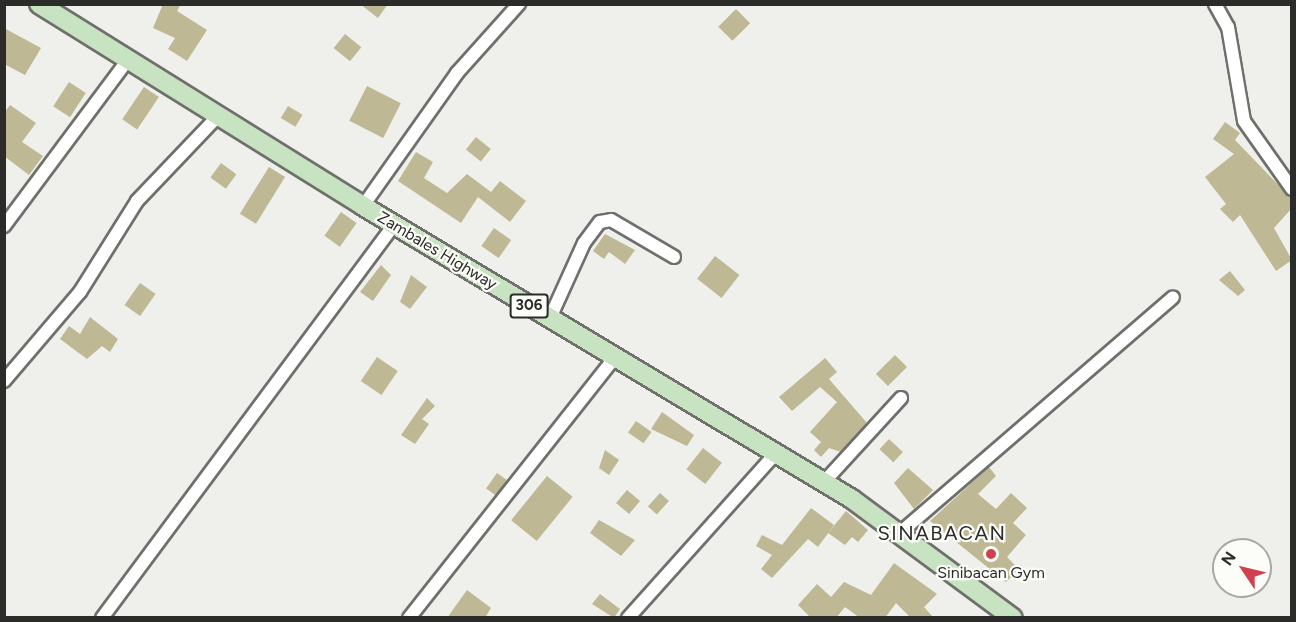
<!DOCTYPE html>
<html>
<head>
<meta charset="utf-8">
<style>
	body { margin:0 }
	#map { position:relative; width:1296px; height:622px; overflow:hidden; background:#eff0ec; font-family:Figtree,sans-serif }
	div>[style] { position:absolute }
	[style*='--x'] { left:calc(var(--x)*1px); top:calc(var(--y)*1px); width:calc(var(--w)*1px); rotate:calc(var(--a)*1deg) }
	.building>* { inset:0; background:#beb894; transform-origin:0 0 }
	.roads { filter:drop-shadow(2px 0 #6f706c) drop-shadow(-2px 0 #6f706c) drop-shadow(0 2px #6f706c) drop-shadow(0 -2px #6f706c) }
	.minor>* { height:12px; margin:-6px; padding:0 6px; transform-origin:6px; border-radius:6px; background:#fff }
	.primary>* { height:18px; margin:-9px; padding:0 9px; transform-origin:9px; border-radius:9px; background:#c8e3c1 }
	.dots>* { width:16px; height:16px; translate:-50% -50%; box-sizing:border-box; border:3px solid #fcfdf9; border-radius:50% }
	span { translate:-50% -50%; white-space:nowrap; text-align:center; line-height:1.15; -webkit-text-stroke:4.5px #fcfdf9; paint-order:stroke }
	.shield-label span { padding:2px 4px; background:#fcfdf9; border:2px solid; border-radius:4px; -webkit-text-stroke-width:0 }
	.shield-label { font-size:15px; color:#2b2b2a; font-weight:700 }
	.street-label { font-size:16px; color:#2b2b2a }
	.poi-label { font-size:16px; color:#2b2b2a }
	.quarter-label { font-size:20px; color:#2b2b2a; letter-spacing:1.5px }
	.frame { position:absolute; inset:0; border:6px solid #2b2b2a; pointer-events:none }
	.north { position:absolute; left:1212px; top:538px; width:60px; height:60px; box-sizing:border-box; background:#fcfdf9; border:2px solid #a8a9a6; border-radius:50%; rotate:305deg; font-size:16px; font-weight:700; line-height:24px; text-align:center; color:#2b2b2a }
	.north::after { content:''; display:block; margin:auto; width:21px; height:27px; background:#d1414d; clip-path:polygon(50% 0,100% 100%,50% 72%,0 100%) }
</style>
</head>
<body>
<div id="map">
	<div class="building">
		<div style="clip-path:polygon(163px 4px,181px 4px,177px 11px,207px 30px,187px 61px,168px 49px,175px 38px,153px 28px)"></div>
		<div style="clip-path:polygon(360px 4px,388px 4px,378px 18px)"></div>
		<div style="left:736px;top:9px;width:20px;height:25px;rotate:45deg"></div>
		<div style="clip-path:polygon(4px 28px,41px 48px,25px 75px,4px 64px)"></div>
		<div style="left:345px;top:34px;width:21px;height:18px;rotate:39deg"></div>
		<div style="left:69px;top:82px;width:20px;height:29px;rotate:33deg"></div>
		<div style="left:367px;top:86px;width:38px;height:39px;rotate:27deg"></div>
		<div style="left:144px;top:87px;width:18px;height:39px;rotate:34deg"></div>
		<div style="clip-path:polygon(10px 105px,36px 123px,22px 142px,43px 156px,29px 175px,4px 156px,4px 113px)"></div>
		<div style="left:288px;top:106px;width:17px;height:14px;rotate:31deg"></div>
		<div style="clip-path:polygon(1225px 122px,1240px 133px,1235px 140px,1292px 199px,1292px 208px,1274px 228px,1292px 260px,1276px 271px,1240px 215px,1233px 222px,1220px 209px,1226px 204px,1205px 177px,1234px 154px,1213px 139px)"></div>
		<div style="left:476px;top:137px;width:19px;height:16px;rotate:39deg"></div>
		<div style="clip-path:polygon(416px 152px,433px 162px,424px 178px,447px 193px,467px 174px,491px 192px,500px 181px,526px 201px,510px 222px,478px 197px,461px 223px,398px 181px)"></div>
		<div style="left:221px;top:163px;width:19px;height:18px;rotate:36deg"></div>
		<div style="left:269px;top:167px;width:19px;height:55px;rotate:32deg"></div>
		<div style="left:341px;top:212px;width:19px;height:29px;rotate:35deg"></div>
		<div style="left:494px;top:228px;width:21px;height:22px;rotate:35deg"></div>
		<div style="clip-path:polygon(605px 234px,635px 250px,625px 264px,609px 252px,604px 259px,593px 251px)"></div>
		<div style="left:715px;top:256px;width:31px;height:29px;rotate:38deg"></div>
		<div style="clip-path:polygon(381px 265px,391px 275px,373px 301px,360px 292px)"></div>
		<div style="clip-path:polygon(1230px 271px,1245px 290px,1238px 296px,1219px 280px)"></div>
		<div style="clip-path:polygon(411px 275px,427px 287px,410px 309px,400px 302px)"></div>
		<div style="left:140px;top:283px;width:19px;height:27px;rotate:35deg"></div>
		<div style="clip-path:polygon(90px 317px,118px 339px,110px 352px,102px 346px,87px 359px,60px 339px,69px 326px,80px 334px)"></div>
		<div style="left:895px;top:355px;width:17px;height:27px;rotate:45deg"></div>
		<div style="left:377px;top:357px;width:25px;height:29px;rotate:34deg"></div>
		<div style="clip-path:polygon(825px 358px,837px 372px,829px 379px,867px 423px,841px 452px,829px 448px,821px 457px,814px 450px,821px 442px,810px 432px,837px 402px,820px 387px,792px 411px,779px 397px)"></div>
		<div style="clip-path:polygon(427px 398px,435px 406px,422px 419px,429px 424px,415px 444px,401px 435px)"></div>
		<div style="clip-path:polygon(662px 412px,694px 435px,687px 446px,651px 429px)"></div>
		<div style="left:636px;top:421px;width:19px;height:14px;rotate:35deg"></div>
		<div style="left:889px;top:439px;width:19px;height:14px;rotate:43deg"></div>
		<div style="left:703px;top:448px;width:24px;height:27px;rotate:38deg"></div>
		<div style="clip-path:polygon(605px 450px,619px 460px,609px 475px,599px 468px)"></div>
		<div style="clip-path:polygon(989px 467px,996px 476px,978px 494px,996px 509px,1011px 493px,1027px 508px,1013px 523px,1026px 535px,1007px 557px,1019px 569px,1006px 582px,930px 521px)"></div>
		<div style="clip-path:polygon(908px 468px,933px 490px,914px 509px,894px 483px)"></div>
		<div style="left:497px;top:473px;width:12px;height:19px;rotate:35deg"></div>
		<div style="left:547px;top:476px;width:33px;height:57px;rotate:39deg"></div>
		<div style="left:627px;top:490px;width:17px;height:17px;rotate:40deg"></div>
		<div style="left:660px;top:493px;width:12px;height:18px;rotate:42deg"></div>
		<div style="clip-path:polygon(811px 508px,834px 525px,818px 547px,808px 539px,772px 578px,761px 569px,772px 555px,756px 546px,762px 535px,782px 545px)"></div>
		<div style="clip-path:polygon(846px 511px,868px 530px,858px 542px,852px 537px,845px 545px,828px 533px)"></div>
		<div style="clip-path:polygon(599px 520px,635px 540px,621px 556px,590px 533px)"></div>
		<div style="clip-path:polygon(894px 563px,937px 594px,924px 607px,934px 618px,911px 618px,896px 603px,885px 618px,860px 618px,845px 607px,836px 618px,811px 618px,798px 605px,817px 584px,831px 597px,844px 582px,871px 595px)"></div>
		<div style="clip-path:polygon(467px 590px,491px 608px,485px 618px,447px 618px)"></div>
		<div style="clip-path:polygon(600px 594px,620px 609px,614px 618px,592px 604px)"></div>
	</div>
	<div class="roads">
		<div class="minor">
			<div style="--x:1215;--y:4;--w:26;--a:61"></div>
			<div style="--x:1228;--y:27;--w:95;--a:80.3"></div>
			<div style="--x:1244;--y:121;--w:83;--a:54.8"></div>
			<div style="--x:363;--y:206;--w:163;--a:-54.7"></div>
			<div style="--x:457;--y:73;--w:93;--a:-48.1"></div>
			<div style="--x:4;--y:226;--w:206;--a:-53.3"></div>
			<div style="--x:550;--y:318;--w:82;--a:-65.6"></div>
			<div style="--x:584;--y:243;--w:26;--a:-53"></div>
			<div style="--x:600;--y:222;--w:11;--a:-10"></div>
			<div style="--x:611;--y:220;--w:73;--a:30.4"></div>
			<div style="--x:4;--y:381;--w:117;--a:-49.5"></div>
			<div style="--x:80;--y:292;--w:107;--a:-57.9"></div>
			<div style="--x:137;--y:201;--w:117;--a:-46.4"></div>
			<div style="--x:824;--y:482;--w:114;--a:-47.5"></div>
			<div style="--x:901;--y:532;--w:359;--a:-40.8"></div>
			<div style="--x:102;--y:618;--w:490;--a:-53.4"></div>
			<div style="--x:409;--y:618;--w:333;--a:-51.7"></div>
			<div style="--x:628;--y:618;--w:222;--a:-48.1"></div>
		</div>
		<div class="primary">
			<div style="--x:39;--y:4;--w:382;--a:31.9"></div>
			<div style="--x:363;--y:206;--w:570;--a:30.93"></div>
			<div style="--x:852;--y:499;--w:200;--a:36.5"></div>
		</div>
	</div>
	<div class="dots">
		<div style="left:991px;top:554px;background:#d1414d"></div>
	</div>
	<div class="shield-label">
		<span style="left:529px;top:306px">306</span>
	</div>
	<div class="street-label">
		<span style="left:437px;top:251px;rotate:31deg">Zambales Highway</span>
	</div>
	<div class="poi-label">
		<span style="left:991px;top:573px">Sinibacan Gym</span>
	</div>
	<div class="quarter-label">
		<span style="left:942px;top:533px">SINABACAN</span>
	</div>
	<div class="frame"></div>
	<div class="north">N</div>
</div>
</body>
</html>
